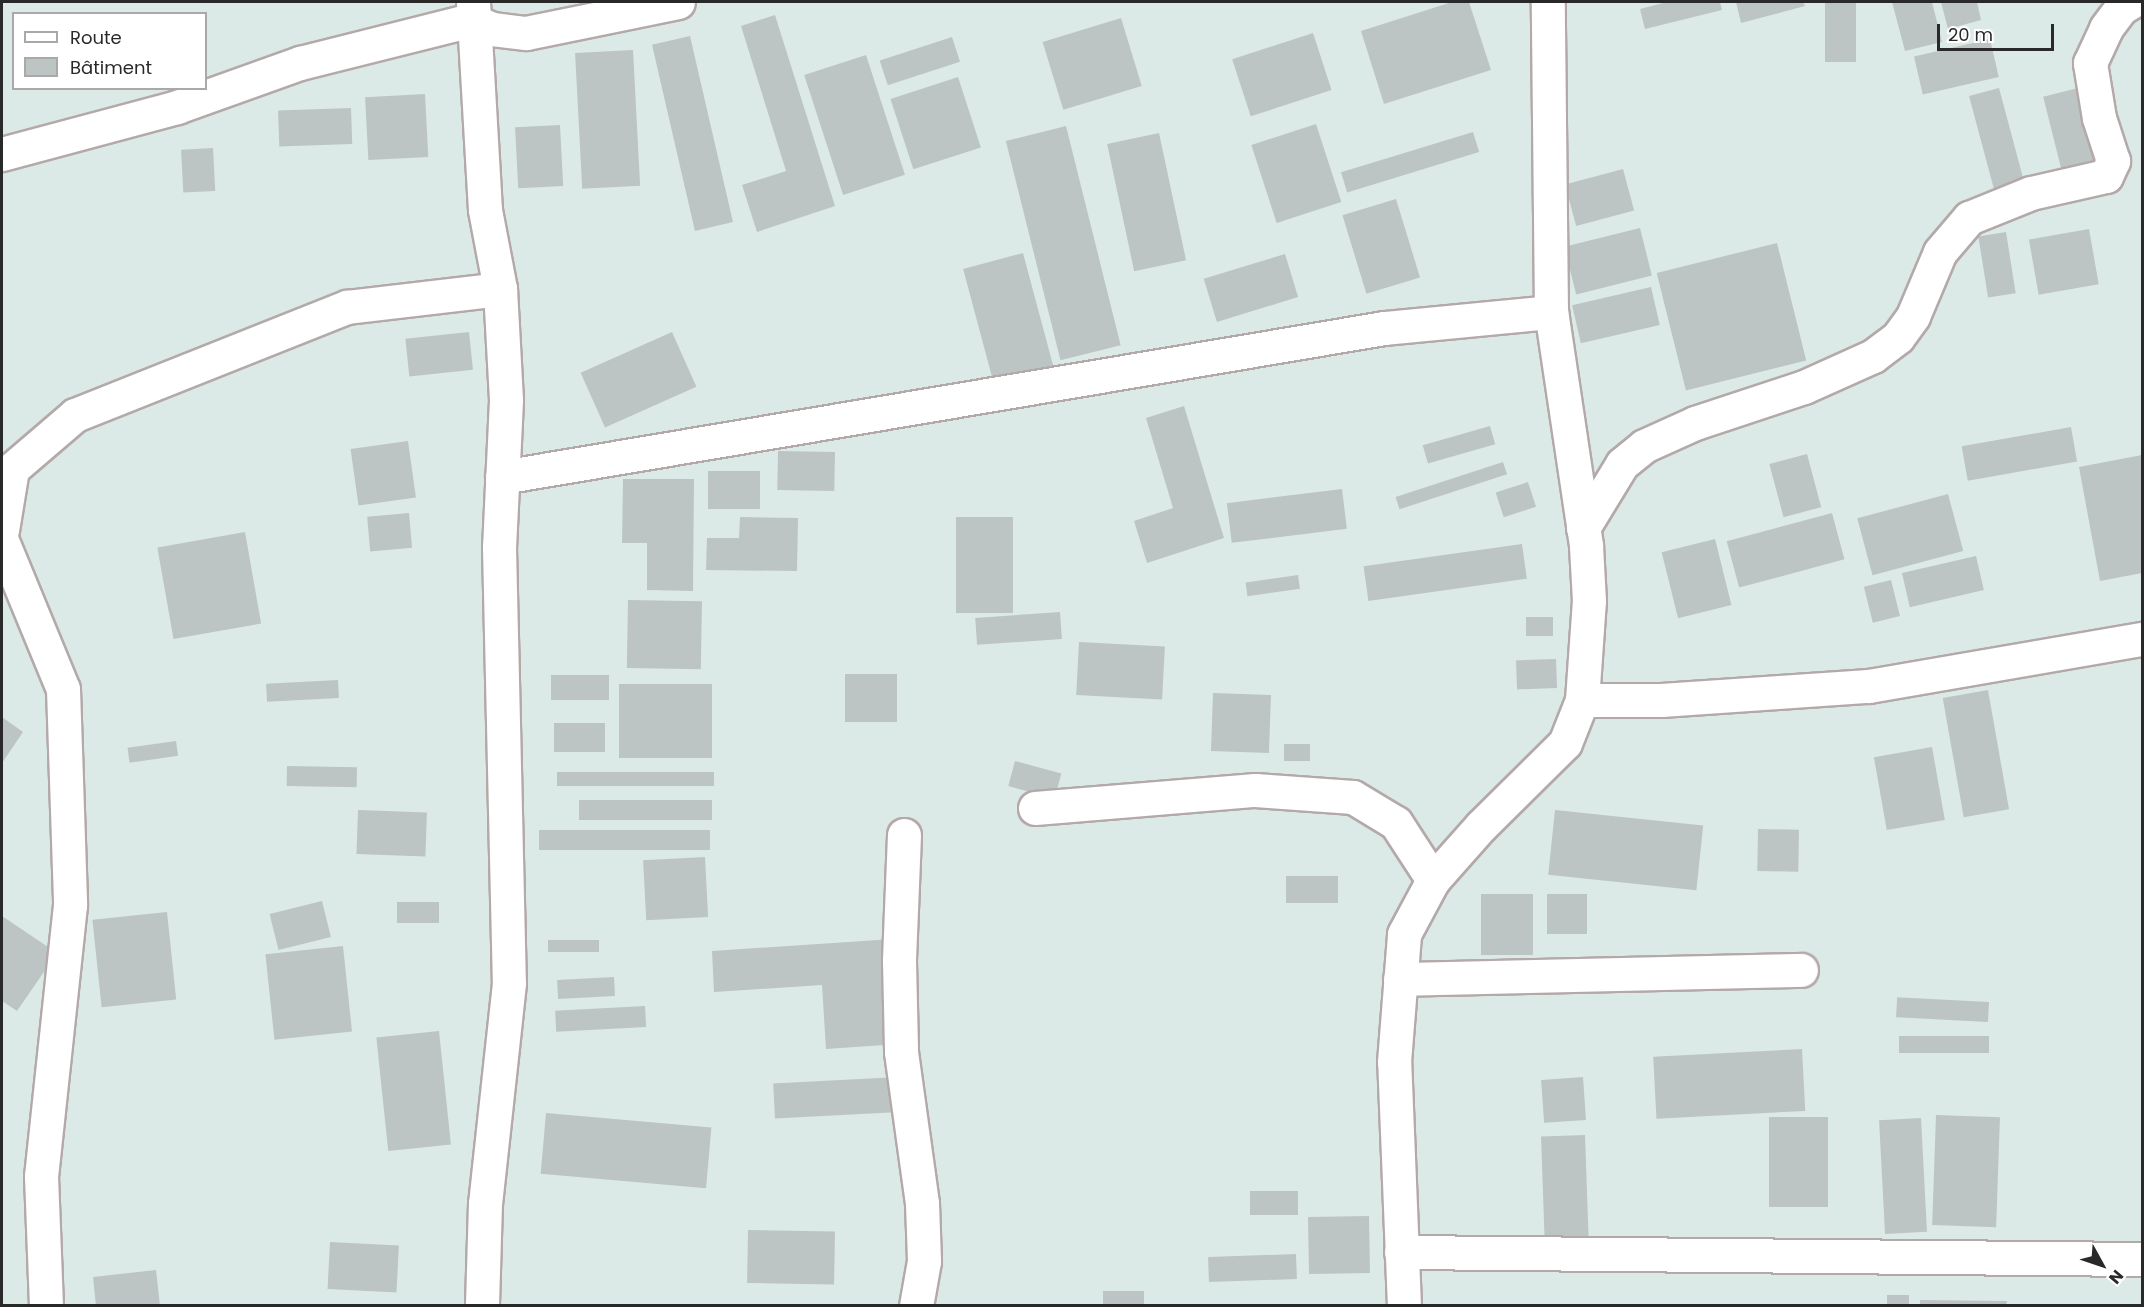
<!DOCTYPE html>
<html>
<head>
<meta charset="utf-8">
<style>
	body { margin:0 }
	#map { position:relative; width:2144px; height:1307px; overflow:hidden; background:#dceae7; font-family:Poppins,sans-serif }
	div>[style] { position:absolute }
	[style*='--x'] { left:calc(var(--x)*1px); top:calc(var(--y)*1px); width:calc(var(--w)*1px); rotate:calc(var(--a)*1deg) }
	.building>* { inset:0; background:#bcc5c3; transform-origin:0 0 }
	.roads { filter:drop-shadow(2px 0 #b4a9a9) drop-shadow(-2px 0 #b4a9a9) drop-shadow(0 2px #b4a9a9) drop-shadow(0 -2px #b4a9a9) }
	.minor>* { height:33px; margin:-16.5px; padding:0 16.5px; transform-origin:16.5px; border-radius:16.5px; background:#fff }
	span { translate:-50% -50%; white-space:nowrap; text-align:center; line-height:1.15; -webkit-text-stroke:6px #fff; paint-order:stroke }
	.frame { position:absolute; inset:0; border:3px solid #292929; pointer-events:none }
	.legend { position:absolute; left:12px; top:12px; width:195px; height:78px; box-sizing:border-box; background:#fff; border:2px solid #a9a9a9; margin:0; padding:8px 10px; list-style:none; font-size:18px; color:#292929 }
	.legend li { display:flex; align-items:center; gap:12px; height:30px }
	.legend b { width:30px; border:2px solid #a9a9a9 }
	.north { position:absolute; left:2072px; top:1235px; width:60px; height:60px; -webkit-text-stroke:4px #fff; paint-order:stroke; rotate:130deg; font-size:16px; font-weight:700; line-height:24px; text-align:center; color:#292929 }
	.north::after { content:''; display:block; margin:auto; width:21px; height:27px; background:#292929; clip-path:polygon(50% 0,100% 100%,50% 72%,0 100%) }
	.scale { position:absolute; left:1937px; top:24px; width:117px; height:27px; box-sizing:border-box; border:3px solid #292929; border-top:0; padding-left:8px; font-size:18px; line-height:21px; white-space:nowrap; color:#292929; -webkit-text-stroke:4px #fff; paint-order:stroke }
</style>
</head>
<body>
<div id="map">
	<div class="building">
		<div style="clip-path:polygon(1452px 2px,1469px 2px,1491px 70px,1384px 104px,1361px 31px)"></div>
		<div style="clip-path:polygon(1667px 2px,1720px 2px,1722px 10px,1645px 29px,1640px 9px)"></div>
		<div style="clip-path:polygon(1736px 2px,1803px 2px,1805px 6px,1741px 23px)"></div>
		<div style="left:1825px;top:2px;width:31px;height:60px"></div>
		<div style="clip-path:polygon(1892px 2px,1932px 2px,1942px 42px,1905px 51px)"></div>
		<div style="clip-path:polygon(1941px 2px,1977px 2px,1981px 20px,1948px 29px)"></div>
		<div style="clip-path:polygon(775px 15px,835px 206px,757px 232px,742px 185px,786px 171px,741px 26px)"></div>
		<div style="left:1121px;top:18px;width:71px;height:82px;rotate:73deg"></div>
		<div style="left:1313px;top:33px;width:60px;height:85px;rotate:72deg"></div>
		<div style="left:690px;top:36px;width:191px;height:39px;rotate:77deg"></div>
		<div style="left:952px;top:37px;width:26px;height:76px;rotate:72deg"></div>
		<div style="left:1990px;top:39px;width:39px;height:78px;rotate:77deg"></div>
		<div style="left:633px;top:50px;width:136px;height:58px;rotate:87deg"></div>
		<div style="left:866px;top:55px;width:126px;height:65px;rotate:72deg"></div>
		<div style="left:958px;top:77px;width:74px;height:71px;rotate:72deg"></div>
		<div style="left:2082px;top:87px;width:81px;height:40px;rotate:76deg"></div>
		<div style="left:1999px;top:88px;width:99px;height:31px;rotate:75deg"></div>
		<div style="left:425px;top:94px;width:63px;height:60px;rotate:87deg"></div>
		<div style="left:351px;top:108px;width:36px;height:73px;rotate:88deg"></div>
		<div style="left:1316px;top:124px;width:82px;height:68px;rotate:72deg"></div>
		<div style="left:560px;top:125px;width:61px;height:45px;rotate:87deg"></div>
		<div style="left:1066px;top:126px;width:226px;height:62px;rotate:76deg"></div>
		<div style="left:1473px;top:132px;width:21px;height:138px;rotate:73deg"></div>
		<div style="left:1159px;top:133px;width:130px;height:53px;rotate:78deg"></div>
		<div style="left:213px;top:148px;width:43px;height:32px;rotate:87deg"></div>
		<div style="left:1623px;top:169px;width:43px;height:60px;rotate:75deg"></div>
		<div style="left:1396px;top:199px;width:82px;height:56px;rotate:73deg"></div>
		<div style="left:1640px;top:228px;width:49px;height:78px;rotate:76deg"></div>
		<div style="left:2089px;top:229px;width:56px;height:61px;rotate:80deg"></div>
		<div style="left:2006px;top:232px;width:62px;height:28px;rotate:81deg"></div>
		<div style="left:1777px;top:243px;width:121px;height:124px;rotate:76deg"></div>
		<div style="left:1023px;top:253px;width:118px;height:62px;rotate:75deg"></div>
		<div style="left:1285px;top:254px;width:45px;height:85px;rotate:73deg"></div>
		<div style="left:1651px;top:287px;width:39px;height:81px;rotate:77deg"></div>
		<div style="left:469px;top:332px;width:38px;height:64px;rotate:84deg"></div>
		<div style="left:672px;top:332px;width:60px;height:100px;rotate:66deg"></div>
		<div style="clip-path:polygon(1184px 406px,1224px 538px,1147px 563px,1134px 521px,1173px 508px,1146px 418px)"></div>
		<div style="left:1490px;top:426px;width:19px;height:70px;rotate:74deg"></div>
		<div style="left:2071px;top:427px;width:35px;height:111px;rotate:80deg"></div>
		<div style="left:408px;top:441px;width:57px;height:58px;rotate:82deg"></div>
		<div style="left:778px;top:451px;width:57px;height:39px;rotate:1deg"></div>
		<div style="left:1807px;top:454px;width:55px;height:39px;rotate:75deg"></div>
		<div style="clip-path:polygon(2142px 455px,2142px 573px,2100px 581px,2079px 467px)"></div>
		<div style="left:1503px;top:462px;width:13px;height:113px;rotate:72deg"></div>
		<div style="left:760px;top:471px;width:38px;height:52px;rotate:90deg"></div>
		<div style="clip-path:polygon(623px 479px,694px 479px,693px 591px,647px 590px,647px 543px,622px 543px)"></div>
		<div style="left:1528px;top:482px;width:26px;height:34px;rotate:72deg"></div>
		<div style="left:1342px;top:489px;width:40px;height:116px;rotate:83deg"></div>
		<div style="left:1948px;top:494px;width:59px;height:94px;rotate:75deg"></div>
		<div style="left:409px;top:513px;width:35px;height:42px;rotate:85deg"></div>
		<div style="left:1832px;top:513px;width:48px;height:109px;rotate:75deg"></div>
		<div style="clip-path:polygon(740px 517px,798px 518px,797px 571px,706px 570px,707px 538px,739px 538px)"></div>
		<div style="left:956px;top:517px;width:57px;height:96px"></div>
		<div style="left:245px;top:532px;width:93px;height:89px;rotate:80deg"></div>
		<div style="left:1715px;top:539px;width:68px;height:55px;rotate:76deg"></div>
		<div style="left:1522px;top:544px;width:35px;height:160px;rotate:82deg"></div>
		<div style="left:1976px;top:556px;width:35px;height:76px;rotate:77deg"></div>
		<div style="left:1298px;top:575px;width:14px;height:53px;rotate:82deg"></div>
		<div style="left:1891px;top:580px;width:37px;height:28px;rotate:76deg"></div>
		<div style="left:628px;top:600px;width:74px;height:68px;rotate:1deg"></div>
		<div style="left:1060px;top:612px;width:27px;height:85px;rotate:86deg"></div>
		<div style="left:1526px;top:617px;width:27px;height:19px"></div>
		<div style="left:1079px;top:642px;width:86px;height:53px;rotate:3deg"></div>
		<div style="left:1556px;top:659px;width:29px;height:40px;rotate:88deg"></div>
		<div style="left:845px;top:674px;width:52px;height:48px"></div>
		<div style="left:551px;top:675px;width:58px;height:25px"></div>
		<div style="left:338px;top:680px;width:18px;height:72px;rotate:87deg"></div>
		<div style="left:619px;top:684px;width:93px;height:74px"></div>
		<div style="left:1988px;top:690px;width:121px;height:46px;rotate:80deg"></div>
		<div style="left:1213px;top:693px;width:58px;height:58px;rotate:2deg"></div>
		<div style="clip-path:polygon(2px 717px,23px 732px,2px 763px)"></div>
		<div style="left:554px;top:723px;width:51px;height:29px"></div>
		<div style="left:176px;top:741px;width:15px;height:49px;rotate:82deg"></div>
		<div style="left:1284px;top:744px;width:26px;height:17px"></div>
		<div style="left:1932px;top:747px;width:74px;height:59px;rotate:80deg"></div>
		<div style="left:1015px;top:761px;width:48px;height:26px;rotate:15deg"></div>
		<div style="left:287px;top:766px;width:70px;height:20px;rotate:1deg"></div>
		<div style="left:557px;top:772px;width:157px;height:14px"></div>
		<div style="left:579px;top:800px;width:133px;height:20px"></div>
		<div style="left:358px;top:810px;width:69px;height:44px;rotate:2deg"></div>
		<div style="left:1555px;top:810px;width:149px;height:65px;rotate:6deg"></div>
		<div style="left:1758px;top:829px;width:41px;height:42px;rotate:1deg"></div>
		<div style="left:539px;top:830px;width:171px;height:20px"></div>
		<div style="left:705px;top:857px;width:60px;height:62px;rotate:87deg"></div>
		<div style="left:1338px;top:876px;width:27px;height:52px;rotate:90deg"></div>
		<div style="left:1481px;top:894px;width:52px;height:61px"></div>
		<div style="left:1547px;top:894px;width:40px;height:40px"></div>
		<div style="left:322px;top:901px;width:37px;height:54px;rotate:76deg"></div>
		<div style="left:439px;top:902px;width:21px;height:42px;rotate:90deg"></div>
		<div style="left:167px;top:912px;width:88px;height:75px;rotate:84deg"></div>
		<div style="clip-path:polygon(2px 916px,57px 953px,17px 1011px,2px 1001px)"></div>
		<div style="clip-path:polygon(893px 939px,899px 1044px,826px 1049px,822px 985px,714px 992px,712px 951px)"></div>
		<div style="left:599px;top:940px;width:12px;height:51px;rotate:90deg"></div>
		<div style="left:343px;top:946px;width:86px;height:78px;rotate:84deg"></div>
		<div style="left:614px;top:977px;width:19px;height:57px;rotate:87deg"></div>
		<div style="left:1989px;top:1002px;width:20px;height:92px;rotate:93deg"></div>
		<div style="left:645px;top:1006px;width:21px;height:90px;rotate:87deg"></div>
		<div style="left:439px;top:1031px;width:114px;height:63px;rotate:84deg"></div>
		<div style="left:1989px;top:1036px;width:17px;height:90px;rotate:90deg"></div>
		<div style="left:1802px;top:1049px;width:62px;height:149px;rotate:87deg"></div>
		<div style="left:898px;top:1077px;width:35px;height:125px;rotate:87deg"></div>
		<div style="left:1583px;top:1077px;width:43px;height:42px;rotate:86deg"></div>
		<div style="left:546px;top:1113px;width:166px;height:61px;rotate:5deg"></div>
		<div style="left:1936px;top:1115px;width:64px;height:110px;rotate:2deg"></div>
		<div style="left:1828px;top:1117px;width:90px;height:59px;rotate:90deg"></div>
		<div style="left:1921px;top:1118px;width:114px;height:42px;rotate:87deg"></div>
		<div style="left:1585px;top:1135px;width:103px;height:44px;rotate:88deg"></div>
		<div style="left:1298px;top:1191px;width:24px;height:48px;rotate:90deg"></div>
		<div style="left:1369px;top:1216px;width:57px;height:61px;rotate:89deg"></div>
		<div style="left:748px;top:1230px;width:87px;height:53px;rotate:1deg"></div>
		<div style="left:330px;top:1242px;width:69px;height:47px;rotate:3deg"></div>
		<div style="left:1296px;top:1254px;width:25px;height:88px;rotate:88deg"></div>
		<div style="clip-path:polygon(156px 1270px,160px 1306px,96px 1306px,93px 1277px)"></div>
		<div style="left:1144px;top:1291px;width:15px;height:41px;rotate:90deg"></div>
		<div style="left:1887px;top:1295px;width:22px;height:11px"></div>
		<div style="clip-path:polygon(1920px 1300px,2007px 1301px,2006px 1306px,1920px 1306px)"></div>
	</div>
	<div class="roads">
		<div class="minor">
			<div style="--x:473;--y:2;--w:208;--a:86.7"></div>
			<div style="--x:485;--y:210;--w:80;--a:79.2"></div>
			<div style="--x:500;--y:289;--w:111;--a:86.9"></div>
			<div style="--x:506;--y:400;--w:147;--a:92.7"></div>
			<div style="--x:499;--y:547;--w:436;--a:88.7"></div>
			<div style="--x:509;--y:983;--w:221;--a:96.2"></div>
			<div style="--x:485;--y:1203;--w:103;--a:91.7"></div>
			<div style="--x:2;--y:154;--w:181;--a:-15"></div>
			<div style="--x:177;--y:107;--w:131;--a:-19.7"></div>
			<div style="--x:300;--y:63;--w:176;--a:-14.1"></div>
			<div style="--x:471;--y:20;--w:23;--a:23"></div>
			<div style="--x:492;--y:29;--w:34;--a:7"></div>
			<div style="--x:526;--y:33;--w:155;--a:-11.5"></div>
			<div style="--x:502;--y:477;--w:894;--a:-9.59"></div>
			<div style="--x:1384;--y:328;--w:168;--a:-5.5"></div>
			<div style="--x:1583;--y:528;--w:75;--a:-58.6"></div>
			<div style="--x:1622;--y:464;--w:28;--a:-39"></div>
			<div style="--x:1644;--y:446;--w:56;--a:-24.3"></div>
			<div style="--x:1695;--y:423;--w:115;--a:-18.3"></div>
			<div style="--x:1804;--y:387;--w:76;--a:-24.2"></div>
			<div style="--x:1873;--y:356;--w:31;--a:-37"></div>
			<div style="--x:1898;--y:337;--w:26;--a:-54"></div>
			<div style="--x:1913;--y:316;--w:69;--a:-67.1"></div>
			<div style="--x:1940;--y:252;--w:45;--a:-49.5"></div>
			<div style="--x:1969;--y:218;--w:67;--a:-22"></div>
			<div style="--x:2031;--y:193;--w:77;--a:-12.8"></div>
			<div style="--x:2106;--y:176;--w:17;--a:-65"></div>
			<div style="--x:2113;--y:161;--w:45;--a:-108"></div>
			<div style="--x:2099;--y:118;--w:56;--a:-99.3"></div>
			<div style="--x:2090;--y:63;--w:38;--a:-65"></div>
			<div style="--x:2106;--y:28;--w:25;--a:-53"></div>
			<div style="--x:2121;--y:8;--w:12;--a:-31"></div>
			<div style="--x:2;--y:530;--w:62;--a:-80.7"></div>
			<div style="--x:12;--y:469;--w:83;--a:-40.6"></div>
			<div style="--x:75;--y:415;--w:293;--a:-21.7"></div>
			<div style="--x:347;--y:307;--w:154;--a:-6.7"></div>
			<div style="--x:2;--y:541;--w:160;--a:67.6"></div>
			<div style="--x:63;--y:689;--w:216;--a:88.1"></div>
			<div style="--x:70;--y:905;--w:273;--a:96.1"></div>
			<div style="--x:41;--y:1176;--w:130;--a:87.8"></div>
			<div style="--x:1582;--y:700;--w:79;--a:0"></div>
			<div style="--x:1661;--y:700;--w:208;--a:-3.9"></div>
			<div style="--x:1869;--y:686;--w:277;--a:-9.8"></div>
			<div style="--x:1035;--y:808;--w:221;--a:-4.7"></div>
			<div style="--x:1255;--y:790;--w:98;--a:4.1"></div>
			<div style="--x:1353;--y:797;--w:50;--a:31.2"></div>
			<div style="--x:1396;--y:823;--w:68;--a:57"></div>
			<div style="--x:904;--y:835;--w:126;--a:92.3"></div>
			<div style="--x:899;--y:961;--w:91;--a:88.7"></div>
			<div style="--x:901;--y:1052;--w:152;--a:82.1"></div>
			<div style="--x:922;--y:1203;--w:58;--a:88"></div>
			<div style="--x:924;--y:1261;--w:46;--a:100.1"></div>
			<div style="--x:1400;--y:979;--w:401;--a:-1.3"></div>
			<div style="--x:1401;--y:1252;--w:741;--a:0.54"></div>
			<div style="--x:1404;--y:1306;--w:244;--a:-92.3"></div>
			<div style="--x:1394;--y:1062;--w:128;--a:-85.5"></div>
			<div style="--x:1404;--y:934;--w:61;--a:-61.8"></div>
			<div style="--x:1433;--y:880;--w:72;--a:-48.4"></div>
			<div style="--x:1481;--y:826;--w:118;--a:-44.7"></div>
			<div style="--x:1565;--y:743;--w:46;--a:-68.4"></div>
			<div style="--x:1582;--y:700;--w:99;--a:-86"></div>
			<div style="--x:1589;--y:601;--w:56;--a:-93.1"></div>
			<div style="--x:1586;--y:545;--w:236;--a:-98.5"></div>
			<div style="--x:1551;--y:312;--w:310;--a:-90.6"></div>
		</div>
	</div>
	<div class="frame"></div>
	<ul class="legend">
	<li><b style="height:8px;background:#fff"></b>Route</li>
	<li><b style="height:16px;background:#bcc5c3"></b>Bâtiment</li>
	</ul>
	<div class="north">N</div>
	<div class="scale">20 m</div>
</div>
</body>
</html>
